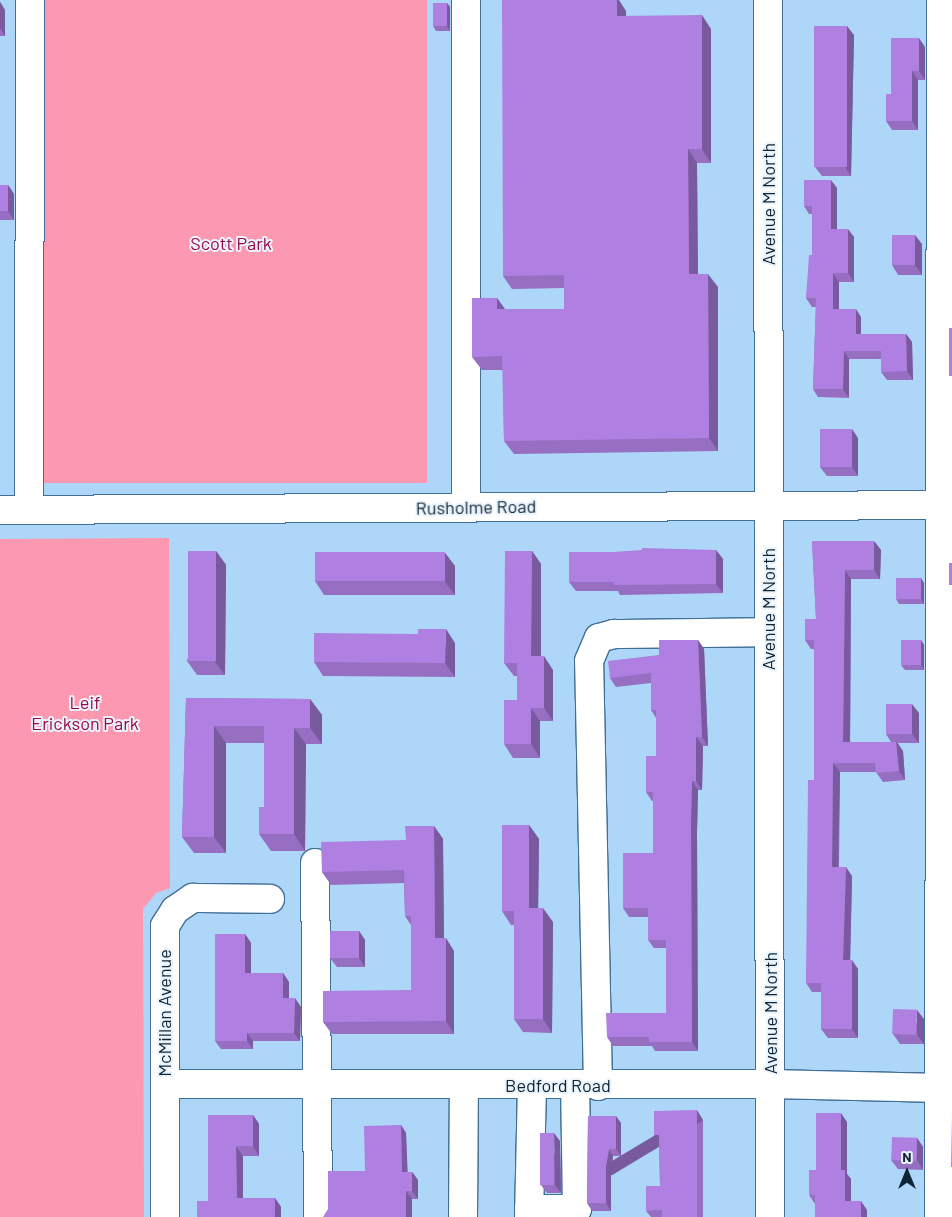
<!DOCTYPE html>
<html>
<head>
<meta charset="utf-8">
<style>
	body { margin:0 }
	#map { position:relative; width:952px; height:1217px; overflow:hidden; background:#aed6f9; font-family:Barlow,sans-serif }
	div>[style] { position:absolute }
	[style*='--x'] { left:calc(var(--x)*1px); top:calc(var(--y)*1px); width:calc(var(--w)*1px); rotate:calc(var(--a)*1deg) }
	.green>* { inset:0; background:#fc98af; transform-origin:0 0 }
	.roads { filter:drop-shadow(1px 0 #406f97) drop-shadow(-1px 0 #406f97) drop-shadow(0 1px #406f97) drop-shadow(0 -1px #406f97) }
	.minor>* { height:28px; margin:-14px; padding:0 14px; transform-origin:14px; border-radius:14px; background:#fff }
	.wall>* { inset:0; background:#966ec2 }
	.shaded-wall>* { inset:0; background:#7a5a9e; transform-origin:0 0 }
	.building>* { inset:0; background:#af80e1; transform-origin:0 0 }
	span { translate:-50% -50%; white-space:nowrap; text-align:center; line-height:1.15; -webkit-text-stroke:4px #e9f3fc; paint-order:stroke }
	.street-label { font-size:18px; color:#102434 }
	.park-label { font-size:18px; color:#9c0746 }
	.north { position:absolute; left:882px; top:1147px; width:50px; height:50px; -webkit-text-stroke:4px #e9f3fc; paint-order:stroke; rotate:0deg; font-size:14px; font-weight:700; line-height:20px; text-align:center; color:#102434 }
	.north::after { content:''; display:block; margin:auto; width:18px; height:22px; background:#102434; clip-path:polygon(50% 0,100% 100%,50% 72%,0 100%) }
</style>
</head>
<body>
<div id="map">
	<div class="green">
		<div style="left:21px;top:0;width:406px;height:483px"></div>
		<div style="clip-path:polygon(169px 538px,170px 888px,156px 893px,143px 909px,144px 1217px,0 1217px,0 539px)"></div>
	</div>
	<div class="roads">
		<div class="minor">
			<div style="--x:466;--y:0;--w:508;--a:90"></div>
			<div style="--x:768;--y:0;--w:1217;--a:89.91"></div>
			<div style="--x:0;--y:510;--w:952;--a:-0.3"></div>
			<div style="--x:29;--y:510;--w:510;--a:-89.89"></div>
			<div style="--x:315;--y:863;--w:354;--a:89.5"></div>
			<div style="--x:165;--y:1084;--w:605;--a:0"></div>
			<div style="--x:770;--y:1084;--w:182;--a:1.3"></div>
			<div style="--x:598;--y:1086;--w:425;--a:-91.2"></div>
			<div style="--x:589;--y:661;--w:25;--a:-67"></div>
			<div style="--x:599;--y:638;--w:16;--a:-15"></div>
			<div style="--x:614;--y:634;--w:154;--a:-0.7"></div>
			<div style="--x:529;--y:1209;--w:48;--a:0"></div>
			<div style="--x:577;--y:1209;--w:123;--a:-90.9"></div>
			<div style="--x:165;--y:1217;--w:291;--a:-90"></div>
			<div style="--x:165;--y:926;--w:19;--a:-58"></div>
			<div style="--x:175;--y:910;--w:22;--a:-34"></div>
			<div style="--x:193;--y:898;--w:77;--a:0.7"></div>
			<div style="--x:463;--y:1217;--w:132;--a:-89.6"></div>
			<div style="--x:529;--y:1217;--w:132;--a:-88.7"></div>
			<div style="--x:939;--y:1217;--w:1217;--a:-89.91"></div>
		</div>
	</div>
	<div class="wall">
		<div style="clip-path:polygon(0 2px,5px 10px,5px 36px,0 36px)"></div>
		<div style="clip-path:polygon(447px 3px,450px 7px,450px 31px,436px 31px,433px 26px)"></div>
		<div style="clip-path:polygon(626px 11px,626px 16px,711px 29px,711px 163px,697px 163px,698px 274px,718px 287px,718px 451px,514px 454px,504px 441px,503px 370px,482px 370px,472px 357px,497px 298px,505px 309px,564px 309px,564px 288px,512px 289px,503px 276px)"></div>
		<div style="clip-path:polygon(854px 35px,851px 176px,822px 176px,815px 167px)"></div>
		<div style="clip-path:polygon(925px 47px,925px 80px,918px 80px,918px 130px,892px 130px,886px 121px,891px 94px)"></div>
		<div style="clip-path:polygon(0 185px,8px 185px,14px 194px,14px 220px,0 220px)"></div>
		<div style="clip-path:polygon(837px 188px,837px 229px,854px 237px,854px 282px,839px 282px,839px 309px,861px 317px,861px 334px,906px 334px,912px 342px,913px 380px,887px 380px,881px 372px,881px 359px,849px 359px,849px 398px,818px 397px,813px 389px,816px 307px,812px 307px,806px 298px,812px 255px,812px 214px,809px 214px,804px 206px)"></div>
		<div style="clip-path:polygon(922px 244px,922px 275px,898px 275px,892px 265px)"></div>
		<div style="clip-path:polygon(858px 438px,858px 476px,827px 476px,820px 467px)"></div>
		<div style="clip-path:polygon(812px 541px,874px 541px,881px 550px,880px 579px,851px 579px,850px 742px,891px 742px,886px 734px,919px 713px,919px 743px,898px 743px,903px 751px,905px 780px,883px 782px,876px 772px,840px 772px,839px 867px,852px 876px,850px 960px,858px 969px,858px 1038px,828px 1038px,821px 1029px,821px 992px,812px 992px,806px 983px,814px 780px,814px 649px,811px 649px,805px 640px,816px 619px)"></div>
		<div style="clip-path:polygon(716px 550px,723px 559px,723px 593px,620px 595px,618px 591px,576px 591px,569px 582px,614px 552px)"></div>
		<div style="clip-path:polygon(216px 551px,226px 565px,225px 675px,197px 675px,187px 661px)"></div>
		<div style="clip-path:polygon(532px 551px,541px 564px,541px 656px,553px 670px,553px 721px,540px 721px,540px 758px,513px 758px,504px 744px,517px 700px,517px 676px,514px 676px,504px 663px)"></div>
		<div style="clip-path:polygon(445px 553px,455px 566px,455px 595px,324px 595px,315px 581px)"></div>
		<div style="clip-path:polygon(924px 583px,924px 604px,899px 604px,896px 599px)"></div>
		<div style="clip-path:polygon(698px 640px,704px 649px,708px 746px,703px 746px,702px 790px,698px 790px,697px 832px,698px 1051px,655px 1051px,652px 1046px,613px 1046px,607px 1037px,666px 1013px,666px 948px,654px 948px,648px 940px,648px 917px,629px 917px,623px 908px,653px 853px,653px 801px,652px 801px,646px 792px,656px 756px,656px 718px,651px 710px,651px 683px,616px 687px,610px 678px,659px 655px)"></div>
		<div style="clip-path:polygon(921px 640px,924px 645px,924px 670px,905px 670px,901px 665px)"></div>
		<div style="clip-path:polygon(455px 643px,455px 677px,323px 676px,314px 662px)"></div>
		<div style="clip-path:polygon(186px 698px,310px 699px,322px 715px,322px 744px,306px 744px,305px 851px,271px 851px,259px 834px,264px 807px,264px 743px,226px 743px,226px 853px,194px 853px,182px 837px)"></div>
		<div style="clip-path:polygon(529px 825px,539px 839px,538px 908px,553px 922px,552px 1033px,523px 1032px,514px 1019px,514px 925px,511px 925px,502px 911px)"></div>
		<div style="clip-path:polygon(434px 826px,443px 839px,444px 938px,454px 951px,454px 1034px,332px 1034px,323px 1022px,411px 990px,411px 925px,405px 916px,404px 883px,331px 885px,322px 872px,406px 840px)"></div>
		<div style="clip-path:polygon(359px 931px,365px 940px,365px 967px,337px 967px,330px 958px)"></div>
		<div style="clip-path:polygon(245px 934px,251px 943px,251px 973px,283px 973px,289px 982px,289px 998px,301px 1007px,300px 1041px,253px 1041px,253px 1049px,221px 1049px,215px 1041px)"></div>
		<div style="clip-path:polygon(924px 1019px,924px 1044px,900px 1044px,893px 1034px)"></div>
		<div style="clip-path:polygon(253px 1115px,259px 1124px,259px 1156px,243px 1156px,243px 1198px,275px 1198px,281px 1207px,281px 1217px,208px 1201px)"></div>
		<div style="clip-path:polygon(588px 1116px,621px 1123px,621px 1156px,613px 1156px,611px 1174px,611px 1211px,592px 1211px,587px 1203px)"></div>
		<div style="clip-path:polygon(703px 1120px,703px 1217px,651px 1217px,646px 1211px,660px 1186px,659px 1143px,654px 1135px)"></div>
		<div style="clip-path:polygon(847px 1122px,847px 1174px,851px 1179px,851px 1201px,867px 1210px,867px 1217px,815px 1204px,809px 1195px)"></div>
		<div style="clip-path:polygon(401px 1125px,406px 1133px,407px 1172px,412px 1172px,418px 1180px,418px 1199px,412px 1199px,412px 1217px,365px 1171px)"></div>
		<div style="clip-path:polygon(917px 1138px,923px 1147px,923px 1170px,898px 1169px,891px 1160px)"></div>
		<div style="clip-path:polygon(560px 1141px,561px 1193px,547px 1193px,541px 1185px)"></div>
	</div>
	<div class="shaded-wall">
		<div style="clip-path:polygon(617px 0,619px 0,626px 11px,626px 30px,617px 16px)"></div>
		<div style="clip-path:polygon(0 2px,5px 10px,5px 36px,0 28px)"></div>
		<div style="clip-path:polygon(447px 3px,450px 7px,450px 31px,447px 26px)"></div>
		<div style="clip-path:polygon(702px 15px,711px 29px,711px 163px,702px 149px)"></div>
		<div style="clip-path:polygon(847px 26px,854px 35px,851px 176px,845px 167px)"></div>
		<div style="clip-path:polygon(919px 38px,925px 47px,925px 80px,919px 71px)"></div>
		<div style="clip-path:polygon(912px 71px,918px 80px,918px 130px,912px 121px)"></div>
		<div style="clip-path:polygon(688px 149px,697px 163px,698px 287px,689px 274px)"></div>
		<div style="clip-path:polygon(831px 180px,837px 188px,837px 237px,831px 229px)"></div>
		<div style="clip-path:polygon(8px 185px,14px 194px,14px 220px,8px 211px)"></div>
		<div style="clip-path:polygon(848px 229px,854px 237px,854px 282px,848px 273px)"></div>
		<div style="clip-path:polygon(915px 235px,922px 244px,922px 275px,915px 265px)"></div>
		<div style="clip-path:polygon(833px 273px,839px 282px,839px 317px,833px 309px)"></div>
		<div style="clip-path:polygon(708px 274px,718px 287px,718px 451px,709px 438px)"></div>
		<div style="clip-path:polygon(497px 298px,506px 311px,497px 309px)"></div>
		<div style="clip-path:polygon(856px 309px,861px 317px,861px 342px,856px 334px)"></div>
		<div style="clip-path:polygon(906px 334px,912px 342px,913px 380px,907px 371px)"></div>
		<div style="clip-path:polygon(844px 351px,849px 359px,849px 398px,843px 389px)"></div>
		<div style="clip-path:polygon(852px 429px,858px 438px,858px 476px,852px 467px)"></div>
		<div style="clip-path:polygon(874px 541px,881px 550px,880px 579px,874px 570px)"></div>
		<div style="clip-path:polygon(716px 550px,723px 559px,723px 593px,716px 584px)"></div>
		<div style="clip-path:polygon(216px 551px,226px 565px,225px 675px,215px 662px)"></div>
		<div style="clip-path:polygon(532px 551px,541px 564px,541px 670px,531px 656px)"></div>
		<div style="clip-path:polygon(445px 553px,455px 566px,455px 595px,445px 582px)"></div>
		<div style="clip-path:polygon(845px 570px,851px 579px,850px 751px,843px 742px)"></div>
		<div style="clip-path:polygon(921px 578px,924px 583px,924px 604px,921px 599px)"></div>
		<div style="clip-path:polygon(446px 629px,455px 643px,455px 677px,445px 663px)"></div>
		<div style="clip-path:polygon(698px 640px,704px 649px,708px 746px,702px 737px)"></div>
		<div style="clip-path:polygon(921px 640px,924px 645px,924px 670px,921px 665px)"></div>
		<div style="clip-path:polygon(544px 656px,553px 670px,553px 721px,544px 708px)"></div>
		<div style="clip-path:polygon(310px 699px,322px 715px,322px 744px,310px 728px)"></div>
		<div style="clip-path:polygon(912px 704px,919px 713px,919px 743px,912px 734px)"></div>
		<div style="clip-path:polygon(531px 708px,540px 721px,540px 758px,531px 744px)"></div>
		<div style="clip-path:polygon(214px 726px,226px 743px,226px 853px,214px 837px)"></div>
		<div style="clip-path:polygon(294px 728px,306px 744px,305px 851px,294px 834px)"></div>
		<div style="clip-path:polygon(696px 737px,703px 746px,702px 790px,696px 781px)"></div>
		<div style="clip-path:polygon(896px 742px,903px 751px,905px 780px,899px 771px)"></div>
		<div style="clip-path:polygon(833px 763px,840px 772px,838px 876px,832px 867px)"></div>
		<div style="clip-path:polygon(692px 781px,698px 790px,697px 832px,698px 1051px,692px 1042px,691px 823px)"></div>
		<div style="clip-path:polygon(529px 825px,539px 839px,538px 921px,529px 908px)"></div>
		<div style="clip-path:polygon(434px 826px,443px 839px,444px 951px,435px 938px)"></div>
		<div style="clip-path:polygon(846px 867px,852px 876px,850px 969px,843px 960px)"></div>
		<div style="clip-path:polygon(543px 908px,553px 922px,552px 1033px,543px 1019px)"></div>
		<div style="clip-path:polygon(359px 931px,365px 940px,365px 967px,359px 958px)"></div>
		<div style="clip-path:polygon(245px 934px,251px 943px,251px 982px,245px 973px)"></div>
		<div style="clip-path:polygon(446px 938px,454px 951px,454px 1034px,446px 1021px)"></div>
		<div style="clip-path:polygon(852px 960px,858px 969px,858px 1038px,852px 1029px)"></div>
		<div style="clip-path:polygon(283px 973px,289px 982px,289px 1007px,283px 998px)"></div>
		<div style="clip-path:polygon(295px 998px,301px 1007px,300px 1041px,294px 1033px)"></div>
		<div style="clip-path:polygon(917px 1010px,924px 1019px,924px 1044px,917px 1035px)"></div>
		<div style="clip-path:polygon(247px 1033px,253px 1041px,253px 1049px,247px 1041px)"></div>
		<div style="left:697px;top:1110px;width:12px;height:107px;rotate:59deg"></div>
		<div style="clip-path:polygon(841px 1113px,847px 1122px,847px 1174px,851px 1179px,851px 1210px,845px 1201px,841px 1170px)"></div>
		<div style="clip-path:polygon(253px 1115px,259px 1124px,259px 1156px,253px 1146px)"></div>
		<div style="clip-path:polygon(616px 1116px,621px 1123px,621px 1156px,616px 1149px)"></div>
		<div style="clip-path:polygon(401px 1125px,406px 1133px,408px 1180px,402px 1172px)"></div>
		<div style="clip-path:polygon(554px 1133px,560px 1141px,561px 1193px,555px 1185px)"></div>
		<div style="clip-path:polygon(917px 1138px,923px 1147px,923px 1170px,917px 1160px)"></div>
		<div style="clip-path:polygon(236px 1146px,243px 1156px,243px 1207px,237px 1198px)"></div>
		<div style="clip-path:polygon(609px 1149px,613px 1156px,611px 1174px,611px 1211px,606px 1203px,606px 1167px)"></div>
		<div style="clip-path:polygon(412px 1172px,418px 1180px,418px 1199px,412px 1191px)"></div>
		<div style="clip-path:polygon(406px 1191px,412px 1199px,412px 1217px,406px 1217px)"></div>
		<div style="clip-path:polygon(275px 1198px,281px 1207px,281px 1217px,275px 1217px)"></div>
		<div style="clip-path:polygon(861px 1201px,867px 1210px,867px 1217px,861px 1217px)"></div>
	</div>
	<div class="building">
		<div style="clip-path:polygon(502px 0,617px 0,617px 16px,702px 15px,702px 149px,688px 149px,689px 274px,708px 274px,709px 438px,504px 441px,502px 356px,472px 357px,472px 298px,497px 298px,497px 309px,564px 309px,564px 275px,503px 276px)"></div>
		<div style="left:433px;top:3px;width:14px;height:23px"></div>
		<div style="left:814px;top:26px;width:33px;height:141px"></div>
		<div style="clip-path:polygon(891px 38px,919px 38px,919px 71px,912px 71px,912px 121px,886px 121px,886px 94px,891px 94px)"></div>
		<div style="clip-path:polygon(804px 180px,831px 180px,831px 229px,848px 229px,848px 273px,833px 273px,833px 309px,856px 309px,856px 334px,906px 334px,907px 371px,881px 372px,881px 351px,844px 351px,843px 389px,813px 389px,816px 298px,806px 298px,809px 255px,812px 255px,812px 206px,804px 206px)"></div>
		<div style="left:0;top:185px;width:8px;height:26px"></div>
		<div style="left:892px;top:235px;width:23px;height:30px"></div>
		<div style="left:949px;top:328px;width:3px;height:48px"></div>
		<div style="left:820px;top:429px;width:32px;height:38px"></div>
		<div style="clip-path:polygon(812px 541px,874px 541px,874px 570px,845px 570px,843px 742px,896px 742px,899px 771px,876px 773px,875px 763px,833px 763px,832px 867px,846px 867px,843px 960px,852px 960px,852px 1029px,821px 1029px,821px 983px,806px 983px,808px 780px,814px 780px,814px 640px,805px 640px,805px 619px,816px 619px)"></div>
		<div style="clip-path:polygon(642px 548px,716px 550px,716px 584px,614px 585px,614px 582px,569px 582px,569px 552px,614px 552px,642px 550px)"></div>
		<div style="left:188px;top:551px;width:28px;height:110px"></div>
		<div style="clip-path:polygon(505px 551px,532px 551px,531px 656px,544px 656px,544px 708px,531px 708px,531px 744px,504px 744px,504px 700px,517px 700px,517px 663px,504px 663px)"></div>
		<div style="left:315px;top:552px;width:130px;height:29px"></div>
		<div style="left:949px;top:563px;width:3px;height:22px"></div>
		<div style="left:896px;top:578px;width:25px;height:21px"></div>
		<div style="clip-path:polygon(418px 629px,446px 629px,445px 663px,314px 662px,314px 633px,418px 634px)"></div>
		<div style="clip-path:polygon(659px 640px,698px 640px,702px 737px,696px 737px,696px 781px,692px 781px,691px 823px,692px 1042px,649px 1042px,649px 1037px,607px 1037px,606px 1013px,666px 1013px,666px 940px,648px 940px,648px 908px,623px 908px,623px 853px,653px 853px,653px 792px,646px 792px,646px 756px,656px 756px,656px 710px,651px 710px,651px 673px,610px 678px,608px 661px,659px 655px)"></div>
		<div style="left:901px;top:640px;width:20px;height:25px"></div>
		<div style="clip-path:polygon(186px 698px,310px 699px,310px 728px,294px 728px,294px 834px,259px 834px,259px 807px,264px 807px,264px 726px,214px 726px,214px 837px,182px 837px)"></div>
		<div style="left:886px;top:704px;width:26px;height:30px"></div>
		<div style="clip-path:polygon(502px 825px,529px 825px,529px 908px,543px 908px,543px 1019px,514px 1019px,514px 911px,502px 911px)"></div>
		<div style="clip-path:polygon(405px 826px,434px 826px,435px 938px,446px 938px,446px 1021px,323px 1022px,323px 991px,411px 990px,411px 916px,405px 916px,404px 870px,322px 872px,321px 842px,406px 840px)"></div>
		<div style="left:330px;top:931px;width:29px;height:27px"></div>
		<div style="clip-path:polygon(215px 934px,245px 934px,245px 973px,283px 973px,283px 998px,295px 998px,294px 1033px,247px 1033px,247px 1041px,215px 1041px)"></div>
		<div style="left:893px;top:1009px;width:24px;height:25px;rotate:2deg"></div>
		<div style="clip-path:polygon(697px 1110px,697px 1217px,662px 1217px,662px 1210px,646px 1211px,646px 1186px,660px 1186px,659px 1135px,654px 1135px,654px 1111px)"></div>
		<div style="clip-path:polygon(816px 1113px,841px 1113px,841px 1170px,845px 1170px,845px 1201px,861px 1201px,861px 1217px,815px 1217px,815px 1195px,809px 1195px,809px 1170px,816px 1170px)"></div>
		<div style="clip-path:polygon(208px 1115px,253px 1115px,253px 1146px,236px 1146px,237px 1198px,275px 1198px,275px 1217px,197px 1217px,197px 1201px,208px 1201px)"></div>
		<div style="clip-path:polygon(952px 1115px,952px 1167px,951px 1167px)"></div>
		<div style="clip-path:polygon(588px 1116px,616px 1116px,616px 1149px,609px 1149px,606px 1167px,606px 1203px,587px 1203px)"></div>
		<div style="clip-path:polygon(401px 1125px,402px 1172px,412px 1172px,412px 1191px,406px 1191px,406px 1217px,323px 1217px,328px 1209px,328px 1171px,365px 1171px,364px 1126px)"></div>
		<div style="left:540px;top:1133px;width:14px;height:52px"></div>
		<div style="left:892px;top:1137px;width:25px;height:23px;rotate:2deg"></div>
	</div>
	<div class="street-label">
		<span style="left:768px;top:204px;rotate:-90deg">Avenue M North</span>
		<span style="left:476px;top:507px;rotate:-1deg">Rusholme Road</span>
		<span style="left:768px;top:609px;rotate:-90deg">Avenue M North</span>
		<span style="left:164px;top:1013px;rotate:-90deg">McMillan Avenue</span>
		<span style="left:770px;top:1013px;rotate:-90deg">Avenue M North</span>
		<span style="left:558px;top:1085px">Bedford Road</span>
	</div>
	<div class="park-label">
		<span style="left:231px;top:243px">Scott Park</span>
		<span style="left:85px;top:713px">Leif<br>Erickson Park</span>
	</div>
	<div class="north">N</div>
</div>
</body>
</html>
